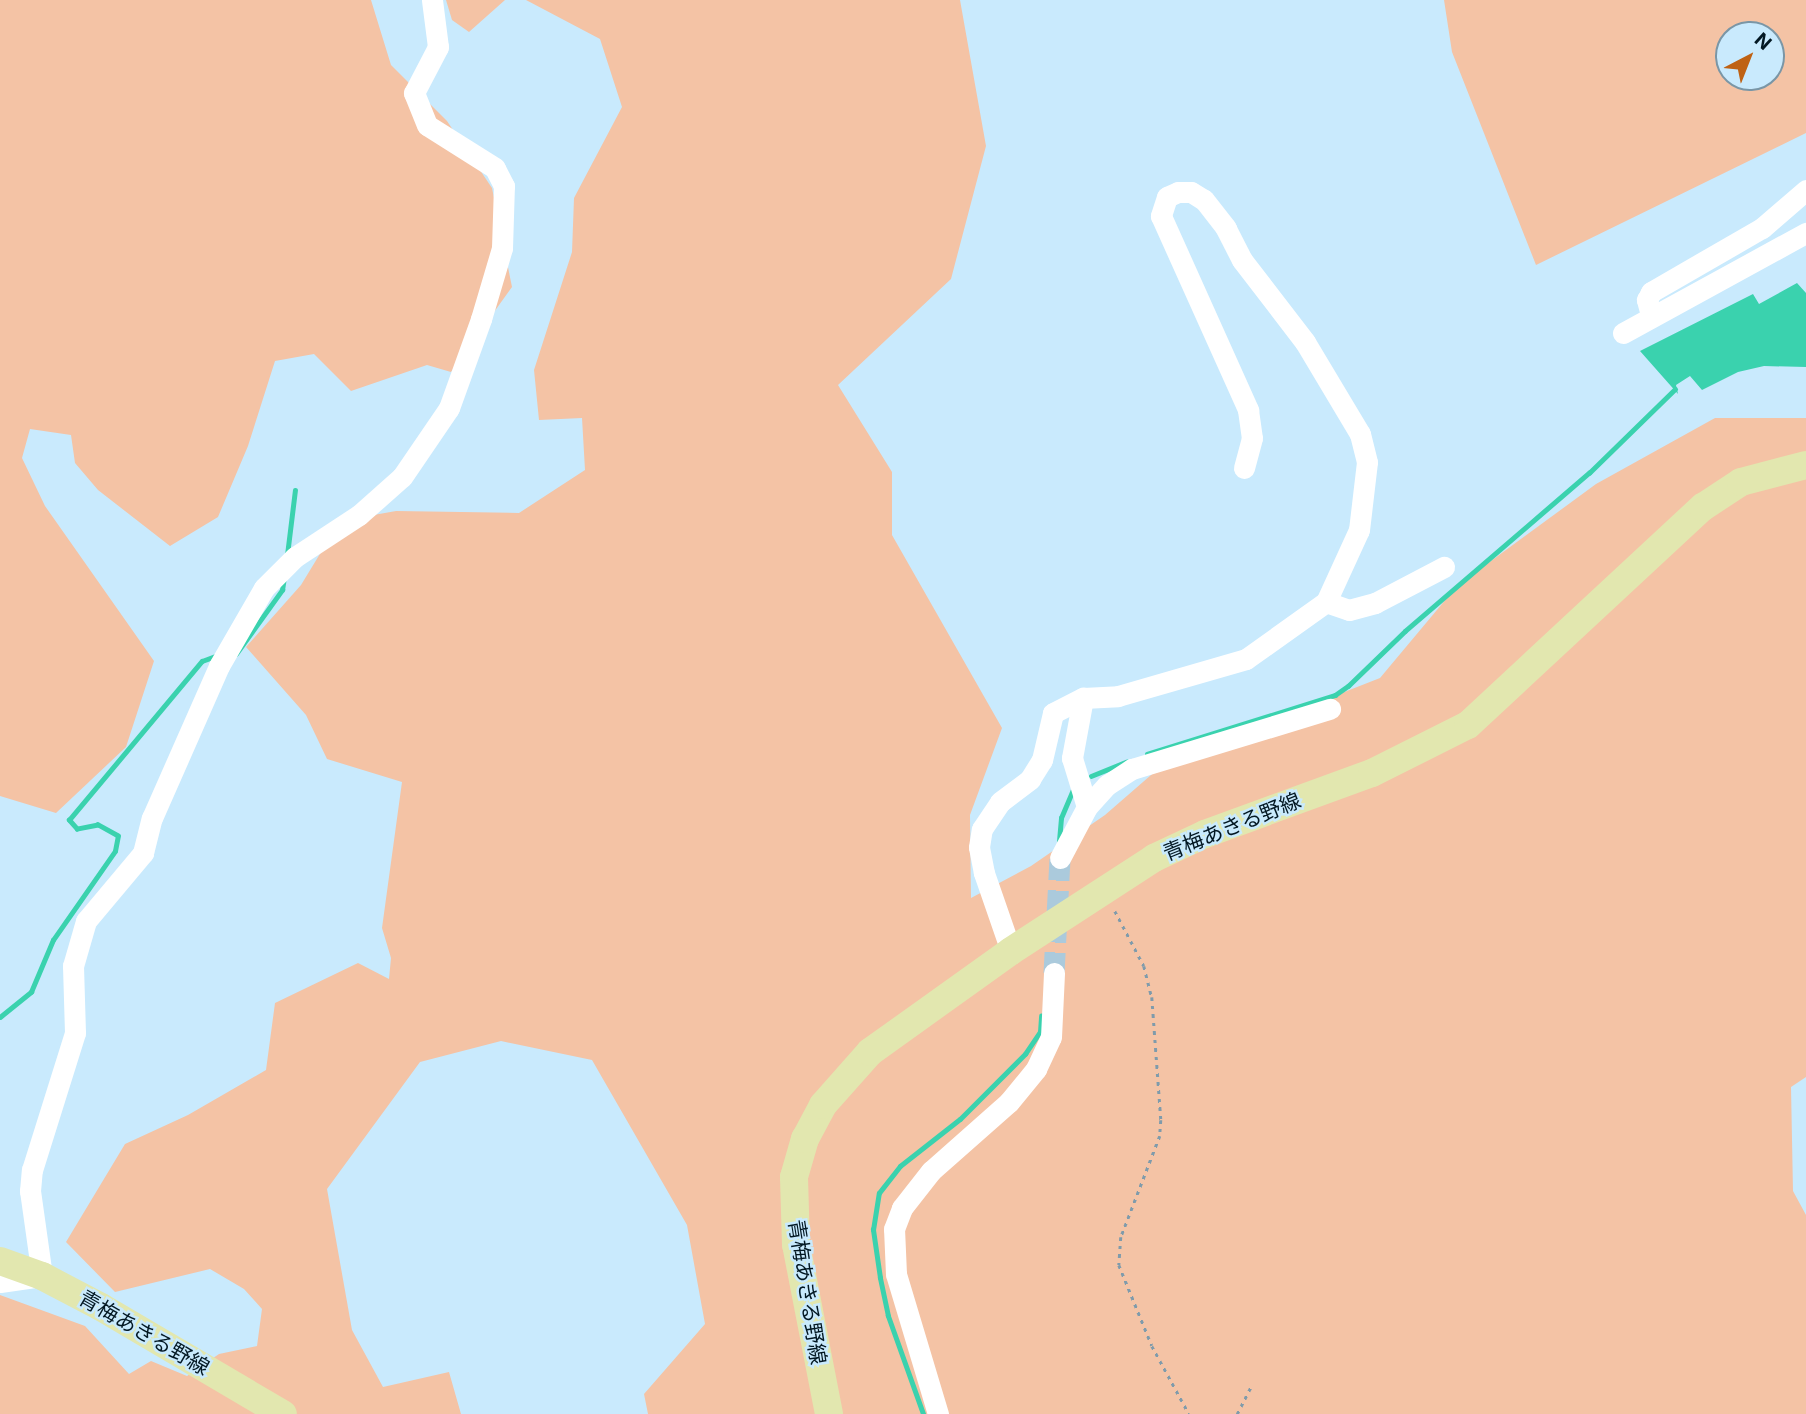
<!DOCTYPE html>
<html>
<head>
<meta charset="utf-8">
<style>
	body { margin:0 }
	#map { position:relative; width:1806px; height:1414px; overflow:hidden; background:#c9eafd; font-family:Inter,"Noto Sans JP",sans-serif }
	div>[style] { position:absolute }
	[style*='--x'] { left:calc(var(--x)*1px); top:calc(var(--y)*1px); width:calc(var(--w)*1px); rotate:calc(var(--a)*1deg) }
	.green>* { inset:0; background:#f4c3a5 }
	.water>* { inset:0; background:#3ad2ae }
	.stream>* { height:4.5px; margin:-2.25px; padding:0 2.25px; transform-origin:2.25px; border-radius:2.25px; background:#3ad2ae }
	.minor-tunnel>* { height:21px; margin-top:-10.5px; transform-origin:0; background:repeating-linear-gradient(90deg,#abcadc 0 21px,transparent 0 31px) }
	.path>* { height:2.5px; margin-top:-1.25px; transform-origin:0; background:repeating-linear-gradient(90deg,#7f9bab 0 3.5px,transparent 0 8.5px) }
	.minor>* { height:21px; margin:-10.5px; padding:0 10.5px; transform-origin:10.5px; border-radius:10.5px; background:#fff }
	.major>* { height:28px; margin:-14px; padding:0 14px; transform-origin:14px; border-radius:14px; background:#e2e7af }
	span { translate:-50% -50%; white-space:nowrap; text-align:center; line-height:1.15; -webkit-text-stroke:5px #c9eafd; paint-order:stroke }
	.street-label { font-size:21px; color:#031823 }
	.north { position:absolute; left:1715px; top:21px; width:70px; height:70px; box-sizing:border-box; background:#c9eafd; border:2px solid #7a96a6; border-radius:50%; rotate:42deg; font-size:19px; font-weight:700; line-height:28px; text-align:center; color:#031823 }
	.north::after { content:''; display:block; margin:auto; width:24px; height:32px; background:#bf6214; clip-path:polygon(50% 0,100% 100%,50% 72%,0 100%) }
</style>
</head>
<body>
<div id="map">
	<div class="green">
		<div style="clip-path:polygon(0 0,371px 0,391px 65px,447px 121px,492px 188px,512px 287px,451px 372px,427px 365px,351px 391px,314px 354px,275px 361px,248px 446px,218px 517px,170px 546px,98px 490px,75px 463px,71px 435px,30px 429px,22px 458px,45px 506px,154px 661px,126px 747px,56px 813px,0 796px)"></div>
		<div style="clip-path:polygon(446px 0,505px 0,469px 32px,452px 20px)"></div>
		<div style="clip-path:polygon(526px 0,960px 0,986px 146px,951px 279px,838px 385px,892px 472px,892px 535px,1002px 728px,970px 815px,971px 898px,1031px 866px,1105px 815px,1166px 762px,1380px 678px,1457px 586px,1596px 484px,1715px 418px,1806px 418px,1806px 1077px,1791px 1087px,1793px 1191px,1806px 1215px,1806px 1414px,648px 1414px,644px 1394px,705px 1324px,687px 1225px,592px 1060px,501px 1041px,420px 1062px,327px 1189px,352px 1330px,383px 1387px,449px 1372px,461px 1414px,0 1414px,0 1295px,85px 1326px,129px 1374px,151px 1361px,187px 1376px,219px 1354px,257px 1346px,262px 1309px,244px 1289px,210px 1269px,115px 1292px,66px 1242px,125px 1144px,188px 1115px,266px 1070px,275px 1003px,358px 963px,389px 979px,391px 958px,382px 928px,402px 782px,327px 759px,306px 715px,246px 647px,301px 585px,340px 521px,396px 511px,519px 513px,585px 470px,582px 418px,539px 420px,534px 370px,572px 252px,574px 198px,622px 107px,600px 39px)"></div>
		<div style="clip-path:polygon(evenodd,1444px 0,1806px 0,1806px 133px,1536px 265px,1452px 52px,1444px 0,1729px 35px,1771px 35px,1771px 77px,1729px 77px,1729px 35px)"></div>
	</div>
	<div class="water">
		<div style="clip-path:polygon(1797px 283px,1806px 293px,1806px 367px,1764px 366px,1738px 372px,1702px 390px,1690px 376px,1676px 385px,1678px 394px,1640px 351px,1753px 294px,1759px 304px)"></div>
	</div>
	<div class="stream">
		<div style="--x:287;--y:555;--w:65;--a:-83"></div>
		<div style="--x:236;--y:654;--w:79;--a:-54.3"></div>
		<div style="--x:282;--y:590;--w:12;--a:-81"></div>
		<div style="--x:1147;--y:754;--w:197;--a:-17.4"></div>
		<div style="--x:1335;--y:695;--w:16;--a:-35"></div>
		<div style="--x:1348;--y:686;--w:79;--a:-44"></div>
		<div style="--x:1405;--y:631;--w:243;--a:-40.7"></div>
		<div style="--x:1589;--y:473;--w:120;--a:-44.3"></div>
		<div style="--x:1091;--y:776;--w:38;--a:-22"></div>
		<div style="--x:1059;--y:841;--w:23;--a:-85"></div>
		<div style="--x:1061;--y:818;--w:33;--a:-67"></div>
		<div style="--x:0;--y:1017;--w:40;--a:-39"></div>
		<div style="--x:31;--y:992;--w:56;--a:-67.1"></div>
		<div style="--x:53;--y:940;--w:108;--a:-55.1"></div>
		<div style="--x:115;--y:851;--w:15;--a:-79"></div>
		<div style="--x:118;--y:836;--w:23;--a:-151"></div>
		<div style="--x:98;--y:825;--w:21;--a:169"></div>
		<div style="--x:77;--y:829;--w:12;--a:-132"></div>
		<div style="--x:69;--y:820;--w:207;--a:-50.1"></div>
		<div style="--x:202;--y:661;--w:15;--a:-20"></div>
		<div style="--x:923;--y:1414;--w:104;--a:-109.7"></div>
		<div style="--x:888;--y:1316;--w:39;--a:-102"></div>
		<div style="--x:880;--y:1278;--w:49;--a:-98.3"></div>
		<div style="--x:873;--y:1230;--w:37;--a:-81"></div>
		<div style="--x:879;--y:1193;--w:34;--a:-52"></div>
		<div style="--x:900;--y:1166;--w:76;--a:-38.1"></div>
		<div style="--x:960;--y:1119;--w:92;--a:-45"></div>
		<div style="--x:1025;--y:1054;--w:27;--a:-56"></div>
		<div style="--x:1040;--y:1032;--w:16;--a:-86"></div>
	</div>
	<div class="minor-tunnel">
		<div style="--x:1054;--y:973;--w:115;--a:-87"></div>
	</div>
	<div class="path">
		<div style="--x:1115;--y:911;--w:62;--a:62.2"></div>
		<div style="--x:1144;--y:966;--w:32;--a:76"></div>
		<div style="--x:1152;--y:997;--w:123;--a:85.8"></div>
		<div style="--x:1161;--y:1120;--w:16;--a:94"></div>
		<div style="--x:1160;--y:1136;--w:108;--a:111.1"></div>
		<div style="--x:1121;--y:1237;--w:28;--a:94"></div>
		<div style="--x:1119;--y:1265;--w:87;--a:67.8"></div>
		<div style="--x:1152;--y:1346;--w:77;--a:61.4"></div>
		<div style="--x:1237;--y:1414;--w:31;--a:-63"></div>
	</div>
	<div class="minor">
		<div style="--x:1651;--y:315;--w:16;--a:-105"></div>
		<div style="--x:1647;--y:300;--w:9;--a:-63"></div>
		<div style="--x:1651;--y:292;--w:128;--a:-30"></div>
		<div style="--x:1762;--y:228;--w:58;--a:-40.8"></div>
		<div style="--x:1623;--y:333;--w:209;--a:-28.7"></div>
		<div style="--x:1326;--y:602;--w:24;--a:19"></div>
		<div style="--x:1349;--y:610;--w:27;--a:-15"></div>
		<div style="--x:1375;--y:603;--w:78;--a:-27.6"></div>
		<div style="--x:1083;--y:698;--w:61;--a:100.4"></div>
		<div style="--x:1072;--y:758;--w:51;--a:73"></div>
		<div style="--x:1060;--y:858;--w:58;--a:-62.1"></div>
		<div style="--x:1087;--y:807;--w:30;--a:-48"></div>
		<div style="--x:1107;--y:785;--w:30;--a:-33"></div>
		<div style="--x:1132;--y:769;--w:207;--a:-16.9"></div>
		<div style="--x:1011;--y:951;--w:83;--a:-109.1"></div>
		<div style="--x:984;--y:873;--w:26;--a:-101"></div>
		<div style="--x:979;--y:847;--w:18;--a:-81"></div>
		<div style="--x:982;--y:829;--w:32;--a:-56"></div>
		<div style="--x:1000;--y:802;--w:38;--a:-37"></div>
		<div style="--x:1030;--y:779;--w:22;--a:-58"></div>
		<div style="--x:1042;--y:760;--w:48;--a:-76.8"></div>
		<div style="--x:1053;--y:713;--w:34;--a:-27"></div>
		<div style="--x:1083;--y:698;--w:35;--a:-3"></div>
		<div style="--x:1118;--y:696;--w:133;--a:-16.1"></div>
		<div style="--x:1246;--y:659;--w:98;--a:-35.5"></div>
		<div style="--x:1326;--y:602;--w:79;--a:-65.4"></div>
		<div style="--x:1359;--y:530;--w:68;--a:-83.3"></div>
		<div style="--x:1367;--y:462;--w:29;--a:-104"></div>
		<div style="--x:1360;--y:434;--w:107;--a:-120.9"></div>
		<div style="--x:1305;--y:342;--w:103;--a:-127.5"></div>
		<div style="--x:1242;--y:260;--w:36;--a:-117"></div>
		<div style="--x:1226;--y:228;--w:36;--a:-128"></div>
		<div style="--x:1204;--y:200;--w:15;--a:-148"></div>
		<div style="--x:1191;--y:192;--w:13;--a:180"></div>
		<div style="--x:1178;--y:192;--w:12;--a:156"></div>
		<div style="--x:1167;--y:197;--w:20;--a:108"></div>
		<div style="--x:1161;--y:216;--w:213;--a:65.8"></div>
		<div style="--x:1248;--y:410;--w:28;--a:82"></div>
		<div style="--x:1252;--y:438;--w:31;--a:105"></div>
		<div style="--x:0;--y:1282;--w:42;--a:-8.1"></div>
		<div style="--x:42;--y:1276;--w:86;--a:-98"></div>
		<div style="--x:30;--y:1191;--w:21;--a:-85"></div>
		<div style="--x:32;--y:1170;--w:144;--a:-72.6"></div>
		<div style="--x:75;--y:1033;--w:67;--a:-91.7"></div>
		<div style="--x:73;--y:966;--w:47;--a:-73.9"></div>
		<div style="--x:86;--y:921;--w:89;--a:-50"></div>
		<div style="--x:143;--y:853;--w:36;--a:-76"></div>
		<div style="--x:152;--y:818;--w:166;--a:-66.2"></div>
		<div style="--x:219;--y:666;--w:90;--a:-60"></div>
		<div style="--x:264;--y:588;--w:44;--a:-45"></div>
		<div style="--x:295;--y:557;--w:77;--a:-33.3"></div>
		<div style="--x:359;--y:515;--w:57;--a:-41.5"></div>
		<div style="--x:402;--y:477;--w:83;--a:-55.7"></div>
		<div style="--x:449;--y:408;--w:95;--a:-70.2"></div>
		<div style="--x:481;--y:319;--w:74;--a:-73.5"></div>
		<div style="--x:502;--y:248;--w:62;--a:-88.2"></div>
		<div style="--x:504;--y:186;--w:20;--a:-117"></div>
		<div style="--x:495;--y:168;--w:80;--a:-147.7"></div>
		<div style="--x:427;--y:125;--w:35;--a:-112"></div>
		<div style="--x:414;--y:93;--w:52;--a:-62.4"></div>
		<div style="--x:438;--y:47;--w:47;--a:-97.3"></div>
		<div style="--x:938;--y:1414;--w:146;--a:-106.7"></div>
		<div style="--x:896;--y:1274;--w:45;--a:-92.5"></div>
		<div style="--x:894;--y:1229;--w:22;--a:-69"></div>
		<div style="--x:902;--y:1208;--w:47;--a:-51.9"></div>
		<div style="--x:931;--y:1171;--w:104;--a:-41.5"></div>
		<div style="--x:1009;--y:1102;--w:43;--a:-50.7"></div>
		<div style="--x:1036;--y:1069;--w:35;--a:-65"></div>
		<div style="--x:1051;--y:1037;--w:64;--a:-87.3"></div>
	</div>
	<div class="major">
		<div style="--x:0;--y:1261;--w:45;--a:19.7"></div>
		<div style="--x:42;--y:1276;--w:67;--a:27.7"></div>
		<div style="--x:101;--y:1307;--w:211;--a:30.5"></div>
		<div style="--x:829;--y:1414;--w:172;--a:-101"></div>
		<div style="--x:796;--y:1245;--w:68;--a:-91.7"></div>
		<div style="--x:794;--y:1177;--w:40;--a:-74"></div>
		<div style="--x:805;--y:1139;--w:38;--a:-62"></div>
		<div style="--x:823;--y:1105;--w:71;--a:-48.4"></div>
		<div style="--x:870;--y:1052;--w:173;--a:-35.6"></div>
		<div style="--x:1011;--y:951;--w:171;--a:-33"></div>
		<div style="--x:1154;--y:858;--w:56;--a:-25.2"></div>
		<div style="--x:1205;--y:834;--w:178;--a:-20.1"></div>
		<div style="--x:1372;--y:773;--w:107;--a:-26.6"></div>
		<div style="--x:1468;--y:725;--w:321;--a:-42.9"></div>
		<div style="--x:1703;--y:507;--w:45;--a:-33.3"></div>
		<div style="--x:1741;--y:482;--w:67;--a:-14.7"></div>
	</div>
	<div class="street-label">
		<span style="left:1232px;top:827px;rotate:-22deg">青梅あきる野線</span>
		<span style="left:807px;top:1292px;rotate:81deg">青梅あきる野線</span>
		<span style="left:144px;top:1333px;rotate:30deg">青梅あきる野線</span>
	</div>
	<div class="north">N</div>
</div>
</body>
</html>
